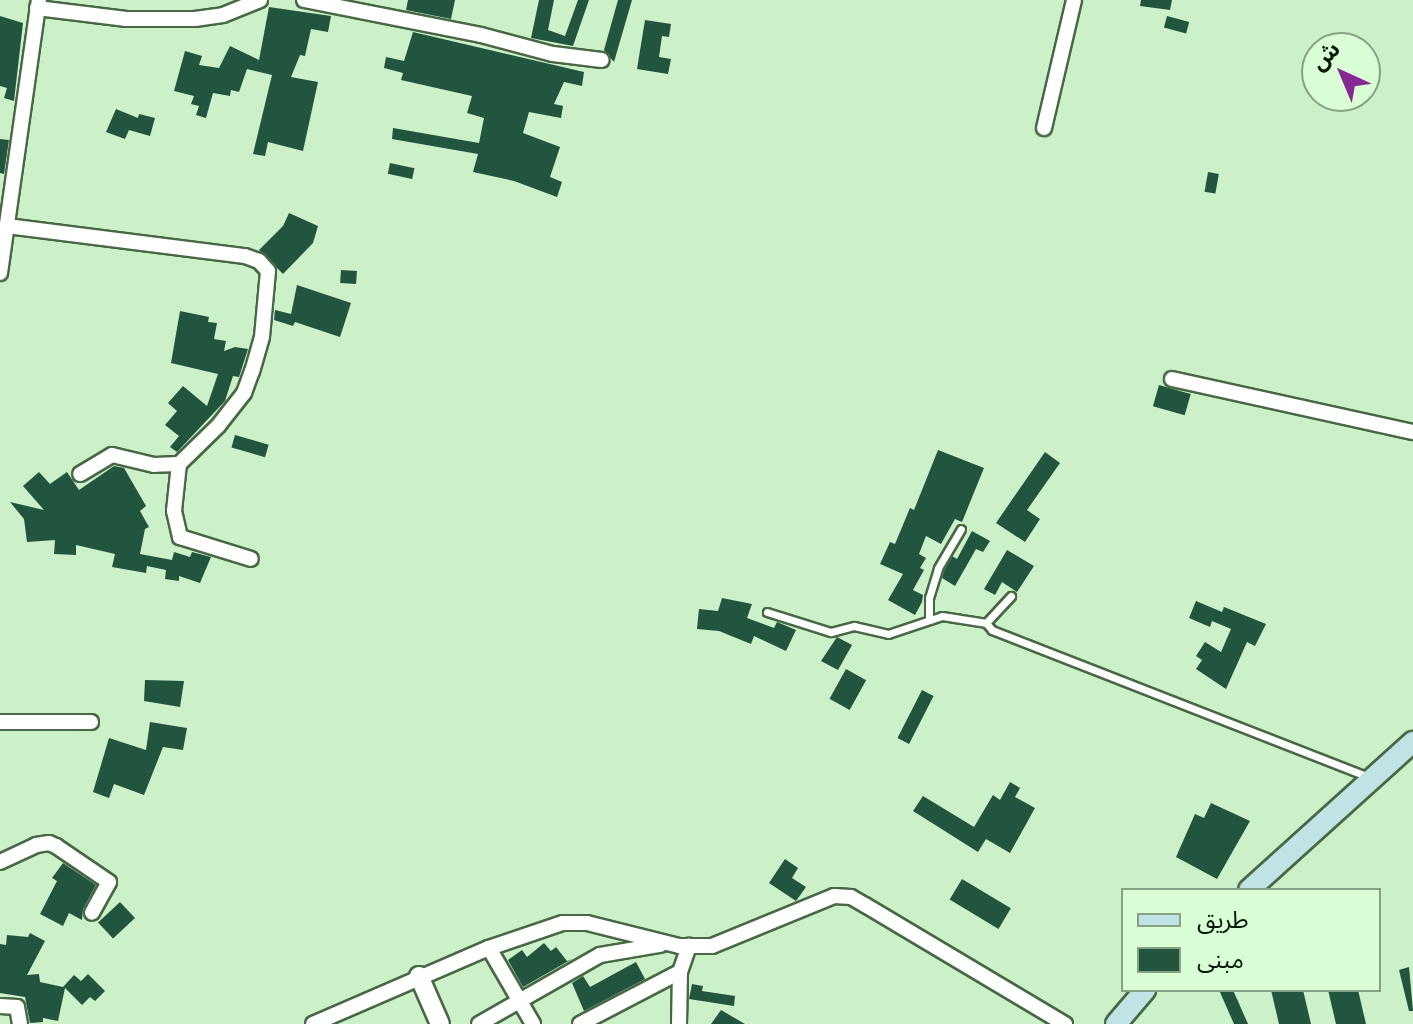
<!DOCTYPE html>
<html>
<head>
<meta charset="utf-8">
<style>
	body { margin:0 }
	#map { position:relative; width:1413px; height:1024px; overflow:hidden; background:#ccf0c8; font-family:Karla,"Noto Sans Arabic",sans-serif }
	div>[style] { position:absolute }
	[style*='--x'] { left:calc(var(--x)*1px); top:calc(var(--y)*1px); width:calc(var(--w)*1px); rotate:calc(var(--a)*1deg) }
	.building>* { inset:0; background:#22553f; transform-origin:0 0 }
	.roads { filter:drop-shadow(2px 0 #486845) drop-shadow(-2px 0 #486845) drop-shadow(0 2px #486845) drop-shadow(0 -2px #486845) }
	.service>* { height:7px; margin:-3.5px; padding:0 3.5px; transform-origin:3.5px; border-radius:3.5px; background:#fff }
	.minor>* { height:14px; margin:-7px; padding:0 7px; transform-origin:7px; border-radius:7px; background:#fff }
	.tertiary>* { height:18px; margin:-9px; padding:0 9px; transform-origin:9px; border-radius:9px; background:#fff }
	.secondary>* { height:20px; margin:-10px; padding:0 10px; transform-origin:10px; border-radius:10px; background:#c0e3e6 }
	span { translate:-50% -50%; white-space:nowrap; text-align:center; line-height:1.15; -webkit-text-stroke:8px #d9fed5; paint-order:stroke }
	.legend { position:absolute; left:1121px; top:888px; width:260px; height:104px; box-sizing:border-box; background:#d9fed5; border:2px solid #86a183; margin:0; padding:10px 14px; list-style:none; font-size:24px; color:#091608 }
	.legend li { display:flex; align-items:center; gap:16px; height:40px }
	.legend b { width:40px; border:2px solid #86a183 }
	.north { position:absolute; left:1301px; top:32px; width:80px; height:80px; box-sizing:border-box; background:#d9fed5; border:2px solid #86a183; border-radius:50%; rotate:316deg; font-size:22px; font-weight:700; line-height:32px; text-align:center; color:#091608 }
	.north::after { content:''; display:block; margin:auto; width:28px; height:36px; background:#862994; clip-path:polygon(50% 0,100% 100%,50% 72%,0 100%) }
</style>
</head>
<body>
<div id="map">
	<div class="building">
		<div style="clip-path:polygon(408px 0,455px 0,451px 19px,406px 10px)"></div>
		<div style="clip-path:polygon(539px 0,554px 0,548px 30px,565px 36px,578px 0,589px 0,573px 46px,531px 38px)"></div>
		<div style="clip-path:polygon(618px 0,632px 0,614px 62px,604px 50px)"></div>
		<div style="clip-path:polygon(1141px 0,1172px 0,1170px 10px,1140px 6px)"></div>
		<div style="clip-path:polygon(269px 7px,331px 16px,328px 32px,311px 29px,305px 56px,300px 55px,291px 77px,318px 82px,303px 151px,268px 142px,265px 156px,253px 154px,272px 75px,247px 69px,239px 92px,231px 90px,230px 96px,213px 93px,206px 118px,196px 115px,199px 106px,191px 104px,194px 96px,174px 91px,185px 51px,202px 56px,199px 65px,219px 68px,230px 46px,259px 60px)"></div>
		<div style="clip-path:polygon(0 16px,23px 23px,14px 101px,4px 98px,7px 88px,0 86px)"></div>
		<div style="left:1167px;top:16px;width:23px;height:12px;rotate:15deg"></div>
		<div style="clip-path:polygon(645px 20px,671px 24px,669px 37px,662px 36px,659px 57px,671px 59px,668px 74px,637px 69px)"></div>
		<div style="clip-path:polygon(413px 32px,584px 72px,582px 86px,564px 82px,554px 104px,563px 106px,561px 118px,529px 112px,523px 133px,560px 147px,550px 177px,562px 182px,557px 197px,514px 181px,473px 172px,478px 154px,392px 139px,393px 128px,479px 143px,484px 118px,467px 113px,472px 96px,401px 80px,403px 73px,384px 68px,386px 57px,404px 61px)"></div>
		<div style="clip-path:polygon(116px 109px,138px 118px,139px 114px,155px 118px,150px 136px,129px 130px,125px 139px,106px 132px)"></div>
		<div style="clip-path:polygon(0 139px,9px 140px,4px 174px,0 173px)"></div>
		<div style="left:390px;top:163px;width:25px;height:11px;rotate:12deg"></div>
		<div style="left:1208px;top:172px;width:11px;height:20px;rotate:10deg"></div>
		<div style="clip-path:polygon(289px 213px,318px 226px,313px 243px,283px 274px,259px 250px,283px 226px)"></div>
		<div style="left:341px;top:270px;width:16px;height:13px;rotate:4deg"></div>
		<div style="clip-path:polygon(297px 285px,351px 303px,340px 337px,295px 322px,293px 326px,274px 320px,275px 310px,291px 314px)"></div>
		<div style="clip-path:polygon(180px 311px,209px 317px,208px 322px,217px 323px,214px 339px,226px 341px,224px 351px,235px 347px,248px 349px,239px 377px,233px 376px,225px 401px,177px 452px,170px 447px,179px 436px,165px 425px,177px 411px,168px 403px,183px 386px,207px 406px,218px 374px,171px 363px)"></div>
		<div style="left:1159px;top:385px;width:33px;height:22px;rotate:16deg"></div>
		<div style="left:235px;top:435px;width:35px;height:13px;rotate:16deg"></div>
		<div style="clip-path:polygon(938px 450px,984px 468px,962px 522px,955px 519px,941px 544px,926px 536px,919px 554px,926px 558px,920px 568px,924px 570px,913px 590px,923px 595px,922px 602px,915px 615px,888px 600px,903px 574px,880px 564px,890px 542px,895px 544px,910px 508px,914px 510px)"></div>
		<div style="clip-path:polygon(1045px 452px,1060px 463px,1027px 510px,1040px 519px,1025px 542px,996px 523px)"></div>
		<div style="clip-path:polygon(114px 466px,124px 468px,146px 506px,140px 511px,149px 527px,145px 529px,140px 554px,172px 560px,174px 552px,190px 557px,192px 552px,211px 557px,200px 583px,179px 576px,179px 581px,165px 579px,166px 570px,147px 566px,146px 573px,112px 567px,115px 554px,76px 545px,76px 555px,54px 554px,55px 540px,27px 542px,24px 519px,10px 502px,44px 510px,23px 486px,39px 472px,50px 484px,67px 472px,79px 490px)"></div>
		<div style="clip-path:polygon(972px 531px,990px 541px,983px 552px,976px 549px,955px 586px,942px 578px,944px 571px,952px 556px,957px 559px)"></div>
		<div style="clip-path:polygon(1007px 550px,1034px 566px,1017px 592px,1002px 582px,995px 595px,984px 589px)"></div>
		<div style="clip-path:polygon(722px 598px,752px 604px,747px 618px,774px 628px,777px 622px,796px 630px,786px 651px,754px 636px,751px 644px,719px 631px,697px 629px,699px 609px,718px 611px)"></div>
		<div style="clip-path:polygon(1196px 601px,1222px 612px,1224px 607px,1266px 624px,1255px 646px,1247px 642px,1226px 689px,1196px 669px,1202px 660px,1196px 656px,1205px 642px,1221px 652px,1231px 629px,1212px 621px,1210px 627px,1189px 618px)"></div>
		<div style="clip-path:polygon(837px 637px,852px 645px,838px 670px,821px 661px)"></div>
		<div style="left:846px;top:669px;width:23px;height:34px;rotate:29deg"></div>
		<div style="clip-path:polygon(145px 680px,184px 681px,180px 707px,144px 701px)"></div>
		<div style="left:922px;top:690px;width:13px;height:54px;rotate:27deg"></div>
		<div style="clip-path:polygon(150px 722px,187px 728px,183px 750px,163px 747px,144px 795px,114px 784px,109px 798px,93px 792px,109px 738px,146px 750px)"></div>
		<div style="clip-path:polygon(1010px 782px,1020px 788px,1015px 797px,1035px 808px,1010px 853px,986px 839px,978px 852px,913px 811px,923px 796px,974px 827px,993px 795px,1000px 800px)"></div>
		<div style="clip-path:polygon(1211px 803px,1250px 821px,1217px 879px,1176px 857px,1195px 814px,1204px 818px)"></div>
		<div style="clip-path:polygon(785px 859px,798px 868px,792px 878px,806px 887px,796px 901px,769px 883px)"></div>
		<div style="clip-path:polygon(63px 863px,96px 885px,83px 909px,82px 920px,69px 913px,63px 926px,40px 914px,57px 881px,52px 878px)"></div>
		<div style="left:962px;top:879px;width:57px;height:24px;rotate:31deg"></div>
		<div style="left:120px;top:902px;width:22px;height:30px;rotate:47deg"></div>
		<div style="clip-path:polygon(30px 933px,45px 941px,27px 975px,39px 974px,40px 982px,63px 987px,74px 975px,81px 981px,88px 974px,105px 991px,95px 1001px,90px 997px,82px 1005px,65px 988px,58px 1021px,43px 1018px,43px 1022px,30px 1023px,25px 997px,0 993px,0 944px,6px 945px,7px 935px,28px 937px)"></div>
		<div style="clip-path:polygon(544px 943px,551px 951px,556px 947px,567px 961px,572px 959px,523px 987px,508px 960px,522px 950px,527px 957px)"></div>
		<div style="clip-path:polygon(636px 962px,645px 979px,584px 1011px,572px 983px,583px 976px,590px 987px)"></div>
		<div style="clip-path:polygon(1409px 967px,1413px 1011px,1409px 1011px,1399px 970px)"></div>
		<div style="clip-path:polygon(692px 984px,703px 986px,702px 991px,735px 996px,734px 1006px,689px 999px)"></div>
		<div style="clip-path:polygon(1219px 990px,1233px 990px,1248px 1024px,1234px 1024px)"></div>
		<div style="clip-path:polygon(1271px 990px,1303px 990px,1311px 1024px,1279px 1024px)"></div>
		<div style="clip-path:polygon(1328px 990px,1358px 990px,1366px 1024px,1336px 1024px)"></div>
		<div style="clip-path:polygon(721px 1010px,745px 1024px,711px 1024px)"></div>
	</div>
	<div class="roads">
		<div class="service">
			<div style="--x:1011;--y:596;--w:37;--a:133"></div>
			<div style="--x:986;--y:623;--w:9;--a:49"></div>
			<div style="--x:992;--y:630;--w:405;--a:21.3"></div>
			<div style="--x:767;--y:612;--w:67;--a:17.4"></div>
			<div style="--x:831;--y:632;--w:24;--a:-15"></div>
			<div style="--x:854;--y:626;--w:35;--a:13"></div>
			<div style="--x:888;--y:634;--w:57;--a:-18.4"></div>
			<div style="--x:942;--y:616;--w:45;--a:9"></div>
			<div style="--x:929;--y:620;--w:22;--a:-90"></div>
			<div style="--x:929;--y:598;--w:31;--a:-73"></div>
			<div style="--x:938;--y:568;--w:45;--a:-59.5"></div>
		</div>
		<div class="minor">
			<div style="--x:304;--y:0;--w:180;--a:11.2"></div>
			<div style="--x:481;--y:35;--w:74;--a:14.8"></div>
			<div style="--x:553;--y:54;--w:49;--a:7"></div>
			<div style="--x:37;--y:8;--w:90;--a:7"></div>
			<div style="--x:126;--y:19;--w:69;--a:0"></div>
			<div style="--x:195;--y:19;--w:28;--a:-8"></div>
			<div style="--x:223;--y:15;--w:40;--a:-22"></div>
			<div style="--x:1044;--y:128;--w:131;--a:-76.8"></div>
			<div style="--x:7;--y:226;--w:240;--a:7.2"></div>
			<div style="--x:245;--y:256;--w:15;--a:20"></div>
			<div style="--x:259;--y:261;--w:13;--a:48"></div>
			<div style="--x:268;--y:271;--w:66;--a:95.2"></div>
			<div style="--x:262;--y:337;--w:35;--a:106"></div>
			<div style="--x:252;--y:371;--w:23;--a:110"></div>
			<div style="--x:244;--y:393;--w:42;--a:128.2"></div>
			<div style="--x:218;--y:426;--w:54;--a:135.7"></div>
			<div style="--x:179;--y:464;--w:25;--a:178"></div>
			<div style="--x:154;--y:465;--w:43;--a:-166.6"></div>
			<div style="--x:112;--y:455;--w:37;--a:149"></div>
			<div style="--x:0;--y:273;--w:276;--a:-81.9"></div>
			<div style="--x:1172;--y:379;--w:247;--a:12.4"></div>
			<div style="--x:179;--y:464;--w:47;--a:96.1"></div>
			<div style="--x:174;--y:511;--w:27;--a:77"></div>
			<div style="--x:180;--y:537;--w:74;--a:17.2"></div>
			<div style="--x:0;--y:722;--w:91;--a:0"></div>
			<div style="--x:0;--y:862;--w:40;--a:-25"></div>
			<div style="--x:36;--y:845;--w:13;--a:-9"></div>
			<div style="--x:49;--y:843;--w:8;--a:23"></div>
			<div style="--x:56;--y:846;--w:64;--a:34.2"></div>
			<div style="--x:109;--y:882;--w:35;--a:119"></div>
			<div style="--x:489;--y:948;--w:88;--a:59.9"></div>
			<div style="--x:0;--y:1006;--w:17;--a:3"></div>
			<div style="--x:17;--y:1007;--w:17;--a:80"></div>
			<div style="--x:313;--y:1024;--w:192;--a:-23.4"></div>
			<div style="--x:489;--y:948;--w:78;--a:-18.7"></div>
			<div style="--x:563;--y:923;--w:24;--a:0"></div>
			<div style="--x:587;--y:923;--w:95;--a:14"></div>
			<div style="--x:679;--y:946;--w:33;--a:0"></div>
			<div style="--x:712;--y:946;--w:132;--a:-22.3"></div>
			<div style="--x:834;--y:896;--w:17;--a:3"></div>
			<div style="--x:851;--y:897;--w:16;--a:30"></div>
			<div style="--x:865;--y:905;--w:233;--a:30.8"></div>
			<div style="--x:479;--y:1024;--w:139;--a:-29.7"></div>
			<div style="--x:600;--y:955;--w:61;--a:-9.5"></div>
			<div style="--x:580;--y:1024;--w:113;--a:-27.5"></div>
			<div style="--x:679;--y:1024;--w:52;--a:-88.9"></div>
			<div style="--x:680;--y:972;--w:28;--a:-71"></div>
		</div>
		<div class="tertiary">
			<div style="--x:419;--y:976;--w:52;--a:66.4"></div>
		</div>
		<div class="secondary">
			<div style="--x:1249;--y:890;--w:221;--a:-42.1"></div>
			<div style="--x:1116;--y:1024;--w:45;--a:-49.5"></div>
		</div>
	</div>
	<ul class="legend">
	<li><b style="height:10px;background:#c0e3e6"></b>طريق</li>
	<li><b style="height:22px;background:#22553f"></b>مبنى</li>
	</ul>
	<div class="north">ش</div>
</div>
</body>
</html>
